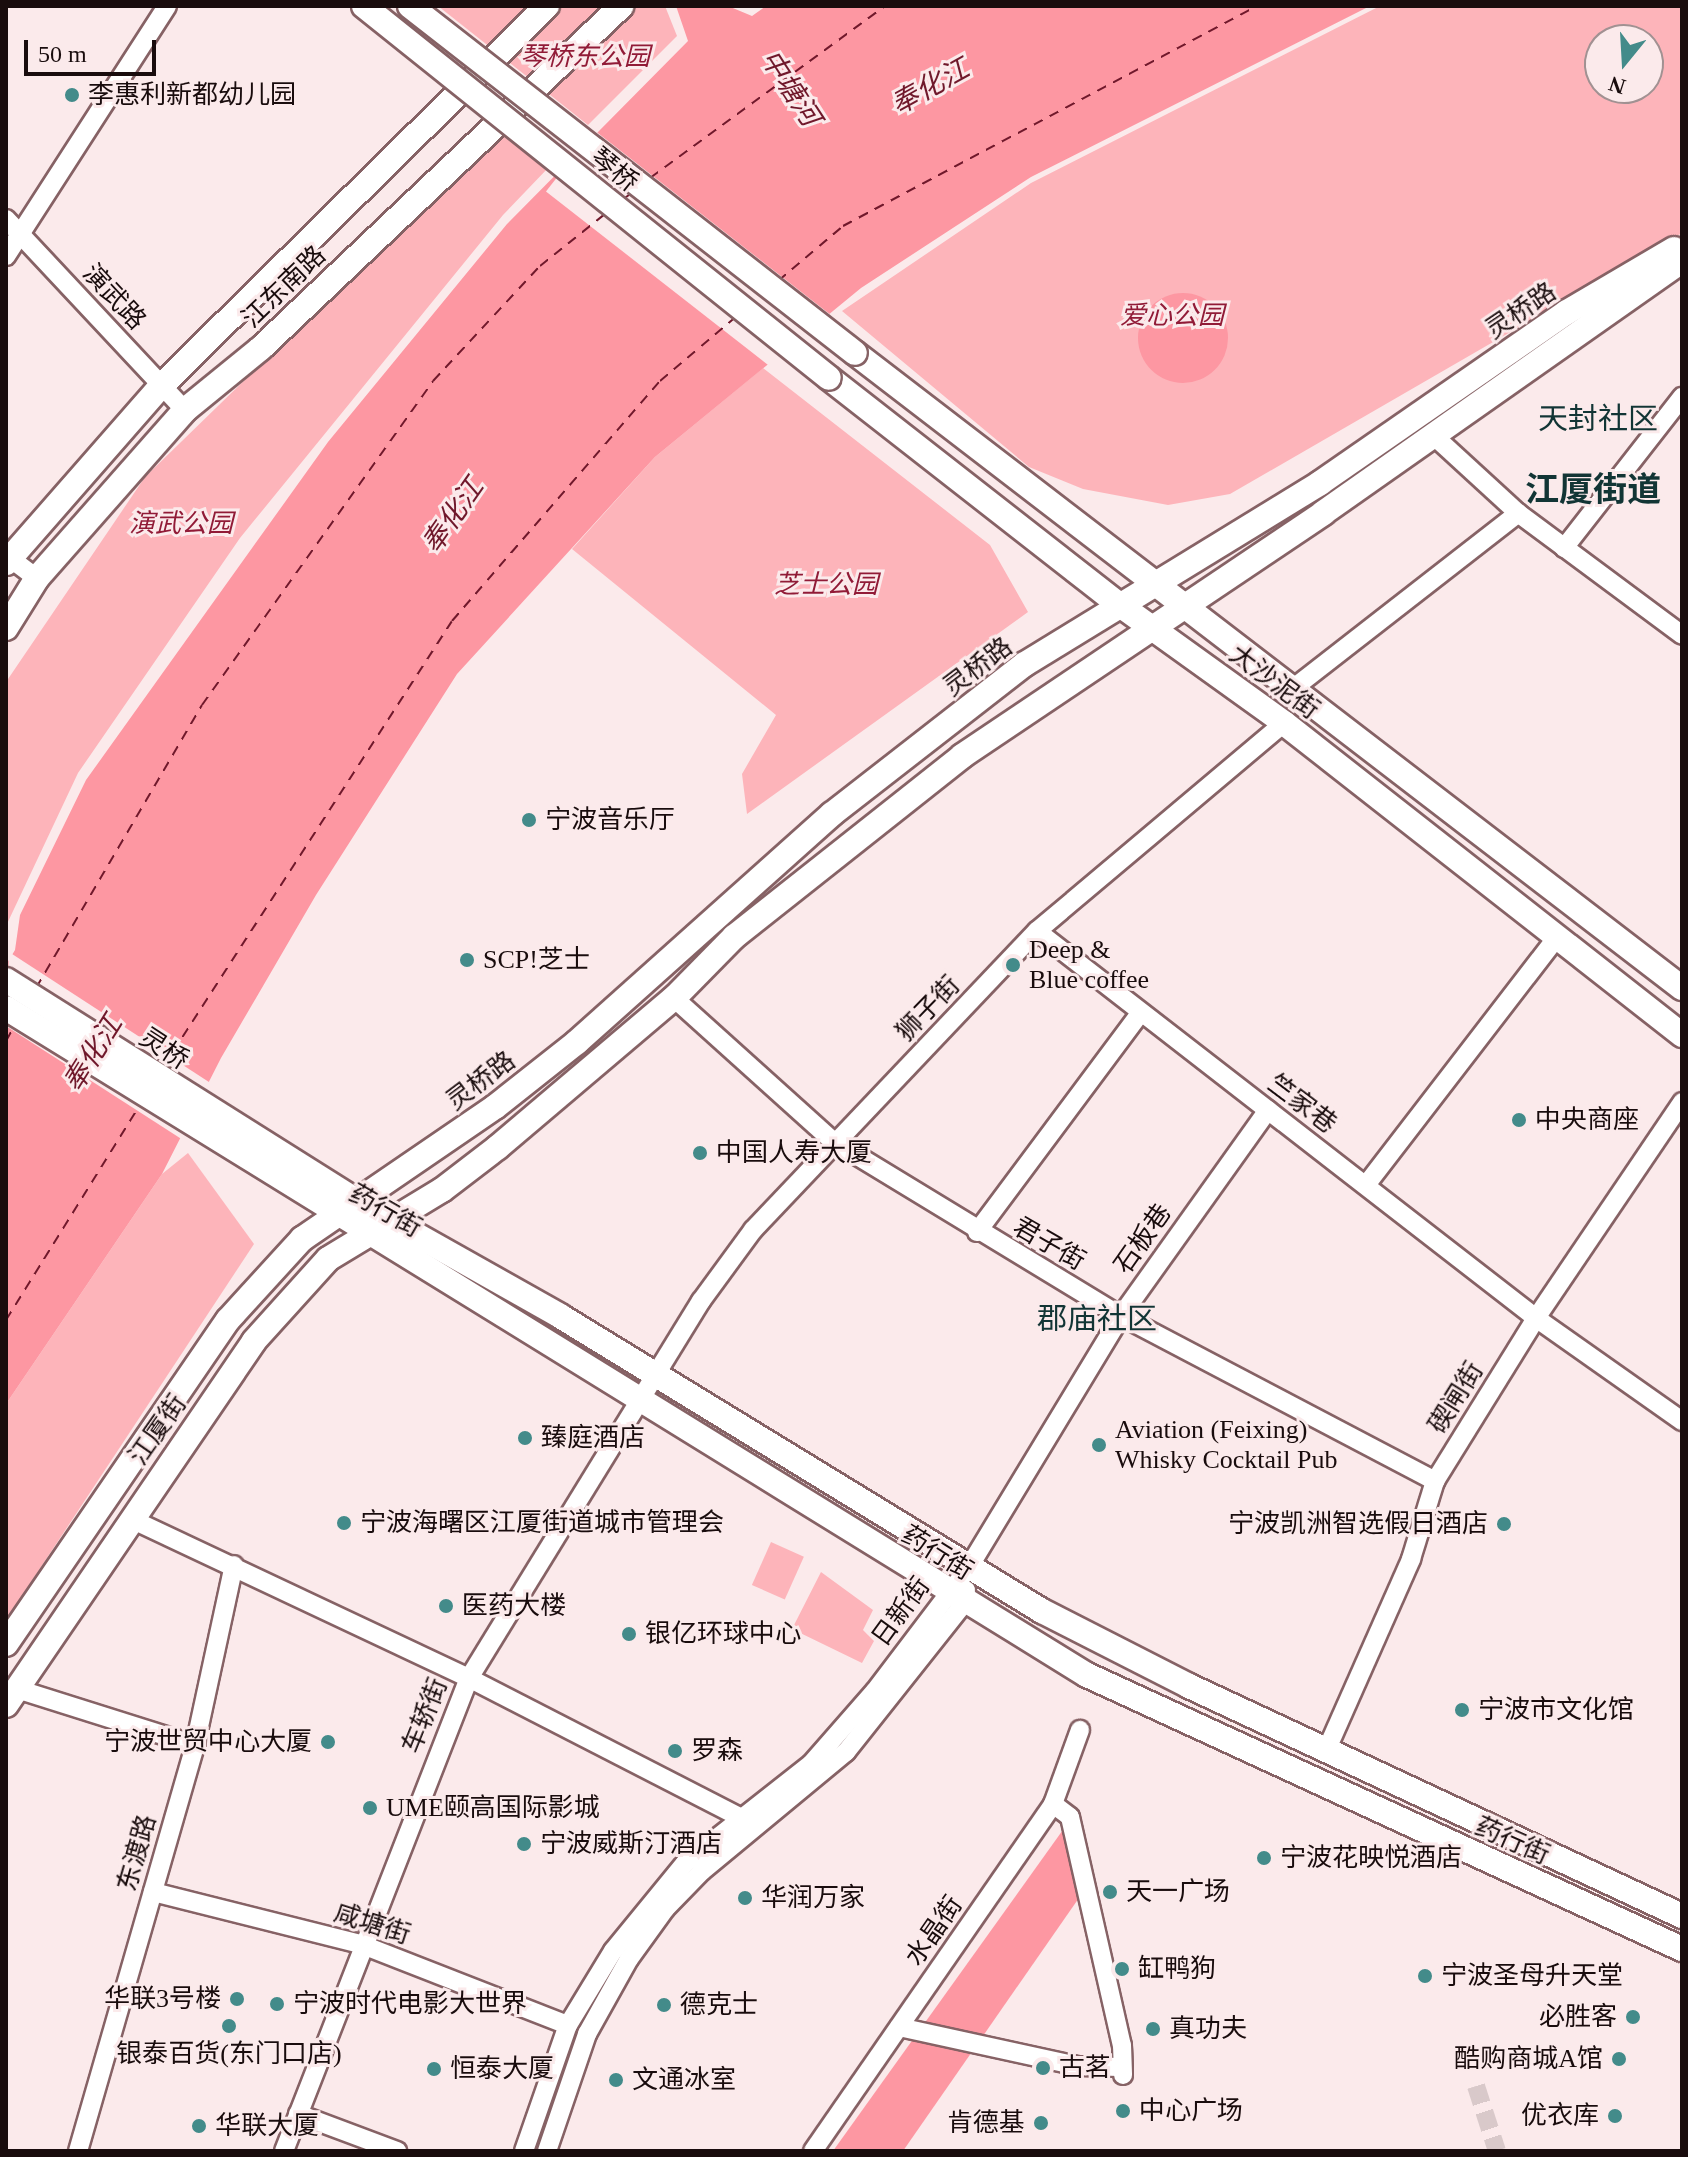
<!DOCTYPE html>
<html>
<head>
<meta charset="utf-8">
<style>
	body { margin:0 }
	#map { position:relative; width:1688px; height:2157px; overflow:hidden; background:#fbeaeb; font-family:"Times New Roman","Noto Sans SC",serif }
	div>[style] { position:absolute }
	[style*='--x'] { left:calc(var(--x)*1px); top:calc(var(--y)*1px); width:calc(var(--w)*1px); rotate:calc(var(--a)*1deg) }
	.green>* { inset:0; background:#fdb4ba; transform-origin:0 0 }
	.water>* { inset:0; background:#fd97a2 }
	.round { border-radius:50% }
	.pier>* { inset:0; background:#fbeaeb; transform-origin:0 0 }
	.ferry>* { height:2px; margin-top:-1px; transform-origin:0; background:repeating-linear-gradient(90deg,#70182b 0 10px,transparent 0 18px) }
	.minor-tunnel>* { height:18px; margin-top:-9px; transform-origin:0; background:repeating-linear-gradient(90deg,#d9c9ca 0 18px,transparent 0 27px) }
	.roads { filter:drop-shadow(2px 0 #866265) drop-shadow(-2px 0 #866265) drop-shadow(0 2px #866265) drop-shadow(0 -2px #866265) }
	.minor>* { height:18px; margin:-9px; padding:0 9px; transform-origin:9px; border-radius:9px; background:#fff }
	.major>* { height:24px; margin:-12px; padding:0 12px; transform-origin:12px; border-radius:12px; background:#fff }
	.bridges { filter:drop-shadow(2px 0 #866265) drop-shadow(-2px 0 #866265) drop-shadow(0 2px #866265) drop-shadow(0 -2px #866265) }
	.major-bridge>* { height:24px; margin:-12px; padding:0 12px; transform-origin:12px; border-radius:12px; background:#fff }
	.dots>* { width:22px; height:22px; translate:-50% -50%; box-sizing:border-box; border:4px solid #fbeaeb; border-radius:50% }
	span { translate:-50% -50%; white-space:nowrap; text-align:center; line-height:1.15; -webkit-text-stroke:6px #fbeaeb; paint-order:stroke }
	.park-label { font-size:26px; color:#911b37; font-style:italic }
	.poi-label { font-size:26px; color:#190c0d }
	.left { translate:0 -50%; text-align:left }
	.right { translate:-100% -50%; text-align:right }
	.street-label { font-size:26px; color:#190c0d }
	.water-label { font-size:28px; color:#70182b; font-style:italic }
	.quarter-label { font-size:30px; color:#123535 }
	.district-label { font-size:34px; color:#123535; font-weight:700 }
	.frame { position:absolute; inset:0; border:8px solid #190c0d; pointer-events:none }
	.north { position:absolute; left:1584px; top:24px; width:80px; height:80px; box-sizing:border-box; background:#fbeaeb; border:2px solid #a19192; border-radius:50%; rotate:198deg; font-size:22px; font-weight:700; line-height:32px; text-align:center; color:#190c0d }
	.north::after { content:''; display:block; margin:auto; width:28px; height:36px; background:#438b8a; clip-path:polygon(50% 0,100% 100%,50% 72%,0 100%) }
	.scale { position:absolute; left:24px; top:40px; width:132px; height:36px; box-sizing:border-box; border:4px solid #190c0d; border-top:0; padding-left:10px; font-size:24px; line-height:28px; white-space:nowrap; color:#190c0d; -webkit-text-stroke:6px #fbeaeb; paint-order:stroke }
</style>
</head>
<body>
<div id="map">
	<div class="green">
		<div style="clip-path:polygon(438px 6px,665px 6px,677px 36px,588px 125px)"></div>
		<div style="clip-path:polygon(evenodd,1380px 6px,1682px 6px,1682px 233px,1230px 494px,1168px 505px,1083px 489px,1029px 467px,842px 311px,1031px 183px,1380px 6px,1600px 40px,1648px 40px,1648px 88px,1600px 88px,1600px 40px)"></div>
		<div style="clip-path:polygon(504px 128px,549px 167px,503px 215px,240px 538px,78px 773px,6px 926px,6px 682px,145px 477px)"></div>
		<div style="clip-path:polygon(763px 368px,990px 545px,1028px 612px,747px 814px,742px 774px,776px 715px,572px 549px,655px 457px)"></div>
		<div style="clip-path:polygon(188px 1153px,254px 1244px,6px 1620px,6px 1404px,162px 1174px)"></div>
		<div style="left:771px;top:1542px;width:36px;height:47px;rotate:24deg"></div>
		<div style="clip-path:polygon(821px 1572px,873px 1610px,863px 1630px,874px 1641px,862px 1663px,792px 1629px)"></div>
	</div>
	<div class="water">
		<div style="clip-path:polygon(676px 6px,728px 6px,752px 16px,766px 6px,1370px 6px,1031px 177px,861px 288px,655px 457px,457px 674px,316px 895px,221px 1058px,162px 1174px,6px 1404px,6px 965px,15px 950px,20px 915px,86px 780px,328px 442px,507px 224px,688px 41px)"></div>
		<div class="round" style="left:1138px;top:293px;width:90px;height:90px"></div>
		<div style="clip-path:polygon(1065px 1827px,1081px 1895px,903px 2151px,833px 2151px)"></div>
	</div>
	<div class="pier">
		<div style="left:594px;top:130px;width:303px;height:78px;rotate:38deg"></div>
		<div style="clip-path:polygon(9px 952px,212px 1084px,183px 1140px,6px 1026px)"></div>
	</div>
	<div class="ferry">
		<div style="--x:650;--y:178;--w:291;--a:-36.2"></div>
		<div style="--x:622;--y:200;--w:14;--a:-36"></div>
		<div style="--x:778;--y:281;--w:85;--a:-40.2"></div>
		<div style="--x:843;--y:226;--w:469;--a:-28"></div>
		<div style="--x:36;--y:988;--w:328;--a:-59.6"></div>
		<div style="--x:202;--y:705;--w:398;--a:-54.5"></div>
		<div style="--x:433;--y:381;--w:157;--a:-47.1"></div>
		<div style="--x:540;--y:266;--w:83;--a:-38.7"></div>
		<div style="--x:6;--y:1041;--w:18;--a:-61"></div>
		<div style="--x:163;--y:1067;--w:531;--a:-57.06"></div>
		<div style="--x:452;--y:621;--w:318;--a:-49.1"></div>
		<div style="--x:660;--y:381;--w:101;--a:-40.2"></div>
		<div style="--x:6;--y:1320;--w:256;--a:-58.1"></div>
	</div>
	<div class="minor-tunnel">
		<div style="--x:1476;--y:2086;--w:68;--a:72.1"></div>
	</div>
	<div class="roads">
		<div class="minor">
			<div style="--x:6;--y:219;--w:262;--a:46.9"></div>
			<div style="--x:6;--y:256;--w:297;--a:-57.2"></div>
			<div style="--x:1434;--y:436;--w:114;--a:42.5"></div>
			<div style="--x:1518;--y:513;--w:204;--a:36.6"></div>
			<div style="--x:1564;--y:548;--w:192;--a:-52"></div>
			<div style="--x:6;--y:555;--w:39;--a:37"></div>
			<div style="--x:1291;--y:690;--w:288;--a:-37.9"></div>
			<div style="--x:1037;--y:931;--w:631;--a:37.8"></div>
			<div style="--x:1536;--y:1318;--w:179;--a:35.2"></div>
			<div style="--x:674;--y:998;--w:214;--a:42"></div>
			<div style="--x:833;--y:1141;--w:337;--a:31.3"></div>
			<div style="--x:1121;--y:1316;--w:355;--a:27.7"></div>
			<div style="--x:1366;--y:1185;--w:309;--a:-52.4"></div>
			<div style="--x:977;--y:1232;--w:274;--a:-53.3"></div>
			<div style="--x:131;--y:1519;--w:374;--a:25.2"></div>
			<div style="--x:469;--y:1678;--w:305;--a:27.2"></div>
			<div style="--x:14;--y:1688;--w:190;--a:17.5"></div>
			<div style="--x:1327;--y:1749;--w:208;--a:-66.1"></div>
			<div style="--x:1411;--y:1559;--w:82;--a:-72.9"></div>
			<div style="--x:1435;--y:1481;--w:192;--a:-58.2"></div>
			<div style="--x:1536;--y:1318;--w:261;--a:-55.9"></div>
			<div style="--x:1053;--y:1804;--w:21;--a:37"></div>
			<div style="--x:1070;--y:1817;--w:234;--a:77.2"></div>
			<div style="--x:1122;--y:2045;--w:30;--a:88"></div>
			<div style="--x:153;--y:1892;--w:213;--a:14.1"></div>
			<div style="--x:360;--y:1944;--w:223;--a:21.3"></div>
			<div style="--x:899;--y:2027;--w:183;--a:12.3"></div>
			<div style="--x:1078;--y:2066;--w:43;--a:1.3"></div>
			<div style="--x:298;--y:2114;--w:106;--a:20.5"></div>
			<div style="--x:78;--y:2151;--w:423;--a:-73.9"></div>
			<div style="--x:195;--y:1745;--w:184;--a:-77.8"></div>
			<div style="--x:284;--y:2151;--w:508;--a:-68.64"></div>
			<div style="--x:469;--y:1678;--w:443;--a:-58.4"></div>
			<div style="--x:701;--y:1301;--w:88;--a:-53.8"></div>
			<div style="--x:753;--y:1230;--w:412;--a:-46.5"></div>
			<div style="--x:1037;--y:931;--w:323;--a:-40.1"></div>
			<div style="--x:524;--y:2151;--w:133;--a:-70.8"></div>
			<div style="--x:568;--y:2025;--w:87;--a:-58.7"></div>
			<div style="--x:613;--y:1951;--w:114;--a:-50.7"></div>
			<div style="--x:685;--y:1863;--w:160;--a:-38.2"></div>
			<div style="--x:811;--y:1764;--w:97;--a:-48.8"></div>
			<div style="--x:875;--y:1691;--w:156;--a:-52.8"></div>
			<div style="--x:969;--y:1567;--w:293;--a:-58.8"></div>
			<div style="--x:1121;--y:1316;--w:253;--a:-54.5"></div>
			<div style="--x:547;--y:2151;--w:124;--a:-71.1"></div>
			<div style="--x:587;--y:2034;--w:86;--a:-60.8"></div>
			<div style="--x:629;--y:1959;--w:62;--a:-54.2"></div>
			<div style="--x:665;--y:1909;--w:53;--a:-45.8"></div>
			<div style="--x:702;--y:1871;--w:187;--a:-39.6"></div>
			<div style="--x:846;--y:1752;--w:190;--a:-51.6"></div>
			<div style="--x:964;--y:1603;--w:13;--a:-81"></div>
			<div style="--x:813;--y:2151;--w:422;--a:-55.3"></div>
			<div style="--x:1053;--y:1804;--w:79;--a:-70"></div>
		</div>
		<div class="major">
			<div style="--x:855;--y:353;--w:1043;--a:37.52"></div>
			<div style="--x:829;--y:378;--w:369;--a:38"></div>
			<div style="--x:1120;--y:605;--w:202;--a:35.7"></div>
			<div style="--x:1284;--y:723;--w:506;--a:38.09"></div>
			<div style="--x:6;--y:563;--w:237;--a:-48.8"></div>
			<div style="--x:162;--y:385;--w:540;--a:-44.55"></div>
			<div style="--x:6;--y:628;--w:59;--a:-58.2"></div>
			<div style="--x:37;--y:578;--w:224;--a:-48.6"></div>
			<div style="--x:185;--y:410;--w:98;--a:-39.2"></div>
			<div style="--x:261;--y:348;--w:497;--a:-43.5"></div>
			<div style="--x:6;--y:980;--w:416;--a:32.2"></div>
			<div style="--x:358;--y:1202;--w:232;--a:29.4"></div>
			<div style="--x:560;--y:1316;--w:565;--a:31.47"></div>
			<div style="--x:1042;--y:1611;--w:165;--a:27"></div>
			<div style="--x:1189;--y:1686;--w:544;--a:25.01"></div>
			<div style="--x:6;--y:1008;--w:1270;--a:31.68"></div>
			<div style="--x:1087;--y:1675;--w:655;--a:24.73"></div>
			<div style="--x:6;--y:1644;--w:393;--a:-55.6"></div>
			<div style="--x:228;--y:1320;--w:110;--a:-47.6"></div>
			<div style="--x:302;--y:1239;--w:234;--a:-34.4"></div>
			<div style="--x:495;--y:1107;--w:105;--a:-38.4"></div>
			<div style="--x:577;--y:1042;--w:342;--a:-41.8"></div>
			<div style="--x:832;--y:814;--w:244;--a:-37.9"></div>
			<div style="--x:1025;--y:664;--w:346;--a:-31.5"></div>
			<div style="--x:1320;--y:483;--w:300;--a:-34.7"></div>
			<div style="--x:1567;--y:312;--w:124;--a:-30.5"></div>
			<div style="--x:6;--y:1705;--w:440;--a:-55.7"></div>
			<div style="--x:254;--y:1341;--w:110;--a:-47.9"></div>
			<div style="--x:328;--y:1259;--w:133;--a:-31.2"></div>
			<div style="--x:442;--y:1190;--w:71;--a:-37.5"></div>
			<div style="--x:498;--y:1147;--w:231;--a:-40.3"></div>
			<div style="--x:674;--y:998;--w:86;--a:-45.5"></div>
			<div style="--x:734;--y:937;--w:291;--a:-38.4"></div>
			<div style="--x:962;--y:756;--w:435;--a:-33.9"></div>
			<div style="--x:1323;--y:513;--w:439;--a:-35.1"></div>
		</div>
	</div>
	<div class="bridges">
		<div class="major-bridge">
			<div style="--x:364;--y:6;--w:595;--a:38.66"></div>
			<div style="--x:410;--y:6;--w:564;--a:37.95"></div>
		</div>
	</div>
	<div class="dots">
		<div style="left:72px;top:95px;background:#438b8a"></div>
		<div style="left:529px;top:820px;background:#438b8a"></div>
		<div style="left:467px;top:960px;background:#438b8a"></div>
		<div style="left:1013px;top:965px;background:#438b8a"></div>
		<div style="left:1519px;top:1120px;background:#438b8a"></div>
		<div style="left:700px;top:1153px;background:#438b8a"></div>
		<div style="left:525px;top:1438px;background:#438b8a"></div>
		<div style="left:1099px;top:1445px;background:#438b8a"></div>
		<div style="left:344px;top:1523px;background:#438b8a"></div>
		<div style="left:1504px;top:1524px;background:#438b8a"></div>
		<div style="left:446px;top:1606px;background:#438b8a"></div>
		<div style="left:629px;top:1634px;background:#438b8a"></div>
		<div style="left:1462px;top:1710px;background:#438b8a"></div>
		<div style="left:328px;top:1742px;background:#438b8a"></div>
		<div style="left:675px;top:1751px;background:#438b8a"></div>
		<div style="left:370px;top:1808px;background:#438b8a"></div>
		<div style="left:524px;top:1844px;background:#438b8a"></div>
		<div style="left:1264px;top:1858px;background:#438b8a"></div>
		<div style="left:1110px;top:1892px;background:#438b8a"></div>
		<div style="left:745px;top:1898px;background:#438b8a"></div>
		<div style="left:1122px;top:1969px;background:#438b8a"></div>
		<div style="left:1425px;top:1976px;background:#438b8a"></div>
		<div style="left:237px;top:1999px;background:#438b8a"></div>
		<div style="left:277px;top:2004px;background:#438b8a"></div>
		<div style="left:664px;top:2005px;background:#438b8a"></div>
		<div style="left:1633px;top:2017px;background:#438b8a"></div>
		<div style="left:229px;top:2026px;background:#438b8a"></div>
		<div style="left:1153px;top:2029px;background:#438b8a"></div>
		<div style="left:1619px;top:2059px;background:#438b8a"></div>
		<div style="left:1043px;top:2068px;background:#438b8a"></div>
		<div style="left:434px;top:2069px;background:#438b8a"></div>
		<div style="left:616px;top:2080px;background:#438b8a"></div>
		<div style="left:1123px;top:2111px;background:#438b8a"></div>
		<div style="left:1615px;top:2116px;background:#438b8a"></div>
		<div style="left:1041px;top:2123px;background:#438b8a"></div>
		<div style="left:199px;top:2126px;background:#438b8a"></div>
	</div>
	<div class="park-label">
		<span style="left:585px;top:57px">琴桥东公园</span>
		<span style="left:1172px;top:316px">爱心公园</span>
		<span style="left:181px;top:524px">演武公园</span>
		<span style="left:826px;top:585px">芝士公园</span>
	</div>
	<div class="poi-label">
		<span class="left" style="left:88px;top:95px">李惠利新都幼儿园</span>
		<span class="left" style="left:545px;top:820px">宁波音乐厅</span>
		<span class="left" style="left:1029px;top:965px">Deep &amp;<br>Blue coffee</span>
		<span class="left" style="left:483px;top:960px">SCP!芝士</span>
		<span class="left" style="left:1535px;top:1120px">中央商座</span>
		<span class="left" style="left:716px;top:1153px">中国人寿大厦</span>
		<span class="left" style="left:1115px;top:1445px">Aviation (Feixing)<br>Whisky Cocktail Pub</span>
		<span class="left" style="left:541px;top:1438px">臻庭酒店</span>
		<span class="left" style="left:360px;top:1523px">宁波海曙区江厦街道城市管理会</span>
		<span class="right" style="left:1488px;top:1524px">宁波凯洲智选假日酒店</span>
		<span class="left" style="left:462px;top:1606px">医药大楼</span>
		<span class="left" style="left:645px;top:1634px">银亿环球中心</span>
		<span class="left" style="left:1478px;top:1710px">宁波市文化馆</span>
		<span class="right" style="left:312px;top:1742px">宁波世贸中心大厦</span>
		<span class="left" style="left:691px;top:1751px">罗森</span>
		<span class="left" style="left:386px;top:1808px">UME颐高国际影城</span>
		<span class="left" style="left:540px;top:1844px">宁波威斯汀酒店</span>
		<span class="left" style="left:1280px;top:1858px">宁波花映悦酒店</span>
		<span class="left" style="left:1126px;top:1892px">天一广场</span>
		<span class="left" style="left:761px;top:1898px">华润万家</span>
		<span class="left" style="left:1138px;top:1969px">缸鸭狗</span>
		<span class="left" style="left:1441px;top:1976px">宁波圣母升天堂</span>
		<span class="right" style="left:221px;top:1999px">华联3号楼</span>
		<span class="left" style="left:293px;top:2004px">宁波时代电影大世界</span>
		<span class="left" style="left:680px;top:2005px">德克士</span>
		<span class="right" style="left:1617px;top:2017px">必胜客</span>
		<span class="left" style="left:1169px;top:2029px">真功夫</span>
		<span style="left:229px;top:2054px">银泰百货(东门口店)</span>
		<span class="right" style="left:1603px;top:2059px">酷购商城A馆</span>
		<span class="left" style="left:1059px;top:2068px">古茗</span>
		<span class="left" style="left:450px;top:2069px">恒泰大厦</span>
		<span class="left" style="left:632px;top:2080px">文通冰室</span>
		<span class="left" style="left:1139px;top:2111px">中心广场</span>
		<span class="right" style="left:1599px;top:2116px">优衣库</span>
		<span class="right" style="left:1025px;top:2123px">肯德基</span>
		<span class="left" style="left:215px;top:2126px">华联大厦</span>
	</div>
	<div class="street-label">
		<span style="left:614px;top:170px;rotate:39deg">琴桥</span>
		<span style="left:284px;top:287px;rotate:-44deg">江东南路</span>
		<span style="left:114px;top:297px;rotate:47deg">演武路</span>
		<span style="left:1521px;top:311px;rotate:-34deg">灵桥路</span>
		<span style="left:978px;top:667px;rotate:-37deg">灵桥路</span>
		<span style="left:1274px;top:682px;rotate:37deg">大沙泥街</span>
		<span style="left:928px;top:1009px;rotate:-46deg">狮子街</span>
		<span style="left:164px;top:1049px;rotate:33deg">灵桥</span>
		<span style="left:481px;top:1081px;rotate:-37deg">灵桥路</span>
		<span style="left:1302px;top:1104px;rotate:37deg">竺家巷</span>
		<span style="left:385px;top:1211px;rotate:30deg">药行街</span>
		<span style="left:1143px;top:1239px;rotate:-55deg">石板巷</span>
		<span style="left:1049px;top:1244px;rotate:30deg">君子街</span>
		<span style="left:1456px;top:1398px;rotate:-58deg">碶闸街</span>
		<span style="left:158px;top:1430px;rotate:-55deg">江厦街</span>
		<span style="left:937px;top:1553px;rotate:32deg">药行街</span>
		<span style="left:901px;top:1612px;rotate:-54deg">日新街</span>
		<span style="left:425px;top:1716px;rotate:-68deg">车轿街</span>
		<span style="left:1512px;top:1841px;rotate:24deg">药行街</span>
		<span style="left:137px;top:1853px;rotate:-74deg">东渡路</span>
		<span style="left:372px;top:1924px;rotate:18deg">咸塘街</span>
		<span style="left:934px;top:1931px;rotate:-55deg">水晶街</span>
	</div>
	<div class="water-label">
		<span style="left:930px;top:87px;rotate:-29deg">奉化江</span>
		<span style="left:790px;top:88px;rotate:57deg">中塘河</span>
		<span style="left:453px;top:516px;rotate:-55deg">奉化江</span>
		<span style="left:93px;top:1054px;rotate:-58deg">奉化江</span>
	</div>
	<div class="quarter-label">
		<span style="left:1598px;top:419px">天封社区</span>
		<span style="left:1097px;top:1319px">郡庙社区</span>
	</div>
	<div class="district-label">
		<span style="left:1593px;top:490px">江厦街道</span>
	</div>
	<div class="frame"></div>
	<div class="north">N</div>
	<div class="scale">50 m</div>
</div>
</body>
</html>
